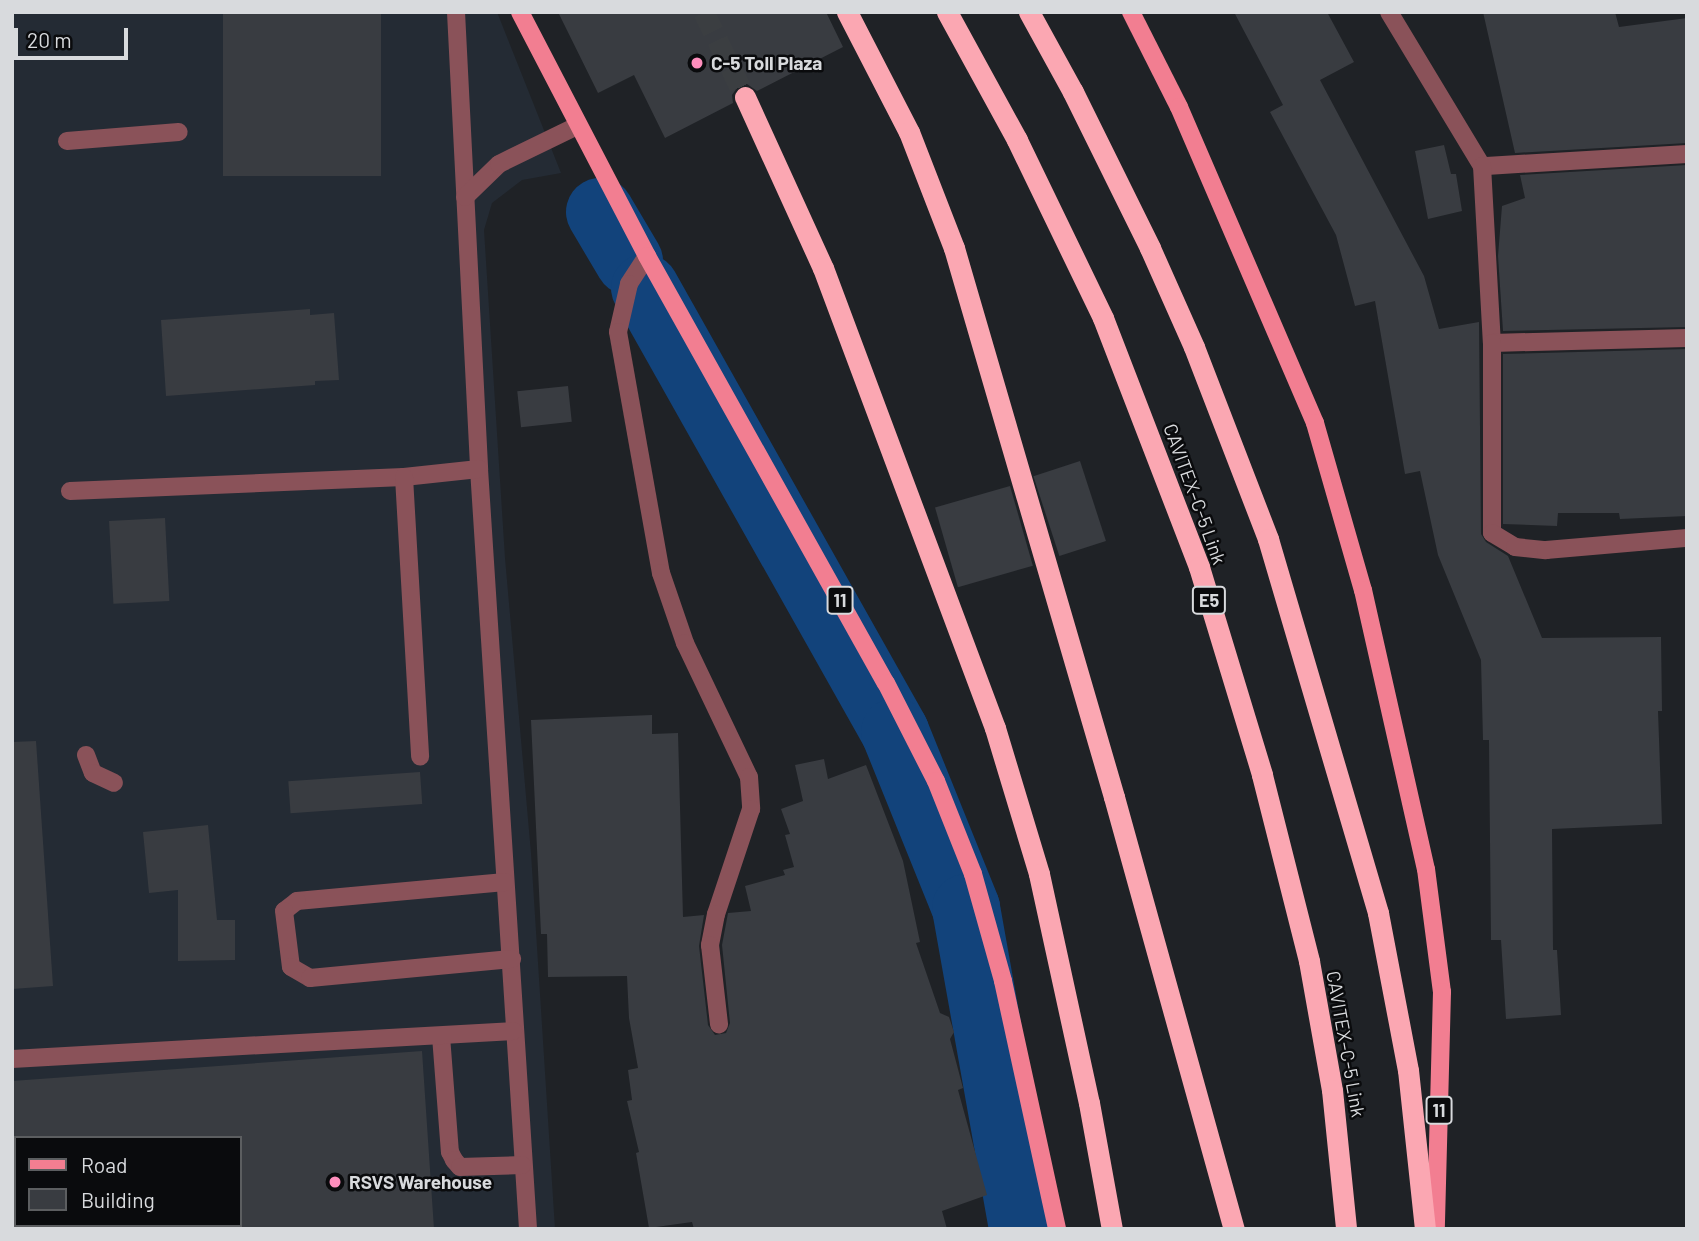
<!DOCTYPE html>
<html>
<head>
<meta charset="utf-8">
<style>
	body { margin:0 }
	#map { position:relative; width:1699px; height:1241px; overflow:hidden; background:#1f2226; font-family:Barlow,sans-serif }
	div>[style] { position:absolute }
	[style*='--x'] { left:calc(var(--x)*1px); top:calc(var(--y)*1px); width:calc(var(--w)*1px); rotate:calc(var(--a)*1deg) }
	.built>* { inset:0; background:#242b34 }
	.river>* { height:68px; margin:-34px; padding:0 34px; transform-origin:34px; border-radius:34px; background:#12437b }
	.building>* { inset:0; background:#393c41; transform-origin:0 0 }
	.highway-tunnel>* { height:21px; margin-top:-10.5px; transform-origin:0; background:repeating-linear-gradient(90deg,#3b3e41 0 21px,transparent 0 31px) }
	.minor>* { height:18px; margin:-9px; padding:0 9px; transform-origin:9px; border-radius:9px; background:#8a5259 }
	.major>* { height:18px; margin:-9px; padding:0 9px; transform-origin:9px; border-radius:9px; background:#f27e91 }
	.highway>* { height:21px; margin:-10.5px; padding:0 10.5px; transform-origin:10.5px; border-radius:10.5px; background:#fba7b2 }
	.dots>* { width:19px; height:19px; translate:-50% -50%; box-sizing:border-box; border:4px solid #0a0b0d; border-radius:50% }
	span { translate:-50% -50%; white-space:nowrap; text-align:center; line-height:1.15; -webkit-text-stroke:5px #0a0b0d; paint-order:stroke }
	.shield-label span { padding:2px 5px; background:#0a0b0d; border:2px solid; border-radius:5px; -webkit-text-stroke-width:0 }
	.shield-label { font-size:18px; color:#d8dadd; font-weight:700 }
	.poi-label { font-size:19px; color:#d8dadd; font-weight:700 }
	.left { translate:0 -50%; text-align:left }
	.street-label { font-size:19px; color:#d8dadd }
	.frame { position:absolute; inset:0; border:14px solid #d8dadd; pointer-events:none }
	.legend { position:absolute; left:14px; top:1136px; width:228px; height:91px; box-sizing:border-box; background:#0a0b0d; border:2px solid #5c5e60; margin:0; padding:9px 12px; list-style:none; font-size:21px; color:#d8dadd }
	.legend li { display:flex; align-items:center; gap:14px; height:35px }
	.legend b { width:35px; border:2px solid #5c5e60 }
	.scale { position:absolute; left:14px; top:28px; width:114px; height:32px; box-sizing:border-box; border:4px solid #d8dadd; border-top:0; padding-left:9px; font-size:21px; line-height:24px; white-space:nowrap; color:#d8dadd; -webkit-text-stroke:5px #0a0b0d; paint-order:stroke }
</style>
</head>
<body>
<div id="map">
	<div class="built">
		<div style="clip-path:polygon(evenodd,12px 12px,497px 12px,561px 173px,522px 180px,492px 203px,484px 230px,505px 558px,531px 853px,555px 1229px,12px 1229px,12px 12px,16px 1138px,240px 1138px,240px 1225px,16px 1225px,16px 1138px)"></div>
	</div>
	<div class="river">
		<div style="--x:600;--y:212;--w:57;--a:59.4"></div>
		<div style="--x:645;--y:288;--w:510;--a:60.62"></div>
		<div style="--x:895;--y:732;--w:190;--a:68"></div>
		<div style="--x:966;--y:908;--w:326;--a:79.9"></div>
	</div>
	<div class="building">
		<div style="left:223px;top:12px;width:158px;height:164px"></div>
		<div style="clip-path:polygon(558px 12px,826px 12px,843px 47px,757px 91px,747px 84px,739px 85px,732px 95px,733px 103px,665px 138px,634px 75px,598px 93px)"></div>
		<div style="clip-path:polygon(1234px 12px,1327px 12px,1354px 62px,1320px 80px,1424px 276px,1439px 329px,1479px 322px,1481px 534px,1486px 542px,1508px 556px,1542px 638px,1661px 637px,1662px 711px,1658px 711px,1662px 824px,1552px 829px,1553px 950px,1557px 950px,1561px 1015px,1506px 1019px,1501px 940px,1491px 940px,1489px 740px,1483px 740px,1481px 660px,1438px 555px,1420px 471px,1405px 474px,1375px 301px,1355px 306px,1336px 235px,1270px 112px,1283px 105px)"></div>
		<div style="clip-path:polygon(1483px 12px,1615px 12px,1619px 27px,1687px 18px,1687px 143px,1515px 153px)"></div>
		<div style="clip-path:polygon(1444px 145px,1451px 174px,1456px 174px,1462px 211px,1428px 219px,1415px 151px)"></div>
		<div style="clip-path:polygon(1687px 165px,1687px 327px,1503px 331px,1498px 256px,1502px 206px,1525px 198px,1520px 175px)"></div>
		<div style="clip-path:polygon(310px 309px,310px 315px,334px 313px,339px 380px,315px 381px,315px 385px,166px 396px,161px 320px)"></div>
		<div style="clip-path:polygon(1687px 349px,1687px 516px,1620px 519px,1619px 513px,1558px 513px,1557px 526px,1503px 524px,1503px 354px)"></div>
		<div style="left:568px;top:386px;width:36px;height:51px;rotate:84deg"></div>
		<div style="left:1080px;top:461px;width:84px;height:49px;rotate:72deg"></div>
		<div style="left:1010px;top:486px;width:83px;height:78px;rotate:74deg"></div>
		<div style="left:165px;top:518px;width:83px;height:56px;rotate:87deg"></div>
		<div style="clip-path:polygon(652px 715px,652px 734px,678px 733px,683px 917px,704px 915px,699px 946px,708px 1025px,715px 1035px,726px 1033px,730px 1023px,722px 945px,728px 913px,751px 911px,745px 886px,785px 875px,783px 870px,794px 867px,785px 835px,790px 834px,781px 809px,803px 801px,795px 765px,824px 759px,828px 779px,866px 765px,903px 861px,920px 942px,916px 943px,940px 1013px,949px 1017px,954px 1032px,950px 1039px,963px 1088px,958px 1090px,987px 1195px,942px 1211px,947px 1229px,694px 1229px,692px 1222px,649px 1228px,636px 1153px,639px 1152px,627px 1101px,632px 1100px,628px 1070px,638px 1068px,629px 1018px,627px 976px,548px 977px,547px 934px,541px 934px,531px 720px)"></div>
		<div style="clip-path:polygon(36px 741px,53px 986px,12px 989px,12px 742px)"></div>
		<div style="left:420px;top:772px;width:32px;height:132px;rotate:86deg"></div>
		<div style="clip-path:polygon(208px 825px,217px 920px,235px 920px,235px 960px,178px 961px,178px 890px,149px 893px,143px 832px)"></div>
		<div style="clip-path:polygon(422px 1051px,434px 1229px,240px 1229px,240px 1138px,12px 1138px,12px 1081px)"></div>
	</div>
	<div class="highway-tunnel">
		<div style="--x:704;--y:12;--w:94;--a:64.2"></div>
	</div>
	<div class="minor">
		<div style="--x:456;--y:12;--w:458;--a:87.1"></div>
		<div style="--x:479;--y:469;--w:762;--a:86.31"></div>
		<div style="--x:1389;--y:12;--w:180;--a:58.9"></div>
		<div style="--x:67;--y:141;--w:112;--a:-4.6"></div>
		<div style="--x:1687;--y:154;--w:205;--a:176.6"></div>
		<div style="--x:1482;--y:166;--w:177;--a:86.8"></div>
		<div style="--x:1492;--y:343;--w:195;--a:-1.5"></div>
		<div style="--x:465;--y:197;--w:47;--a:-44.1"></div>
		<div style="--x:499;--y:164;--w:87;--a:-26"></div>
		<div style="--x:647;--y:256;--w:33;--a:123"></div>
		<div style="--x:629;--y:284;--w:49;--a:102.9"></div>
		<div style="--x:618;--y:332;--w:245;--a:79.9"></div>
		<div style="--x:661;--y:573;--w:74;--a:71.1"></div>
		<div style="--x:685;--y:643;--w:148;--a:64.5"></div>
		<div style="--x:749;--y:777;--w:32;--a:86"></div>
		<div style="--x:751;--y:809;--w:111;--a:108.4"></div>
		<div style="--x:716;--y:914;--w:32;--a:101"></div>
		<div style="--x:710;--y:945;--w:80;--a:83.5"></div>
		<div style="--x:1492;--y:343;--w:190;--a:90"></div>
		<div style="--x:1492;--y:533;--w:27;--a:31"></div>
		<div style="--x:1515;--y:547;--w:31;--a:6"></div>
		<div style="--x:1546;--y:550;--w:142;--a:-4.9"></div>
		<div style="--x:404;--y:477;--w:75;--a:-6.1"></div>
		<div style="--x:70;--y:491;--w:334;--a:-2.4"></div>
		<div style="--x:404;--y:477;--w:280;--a:86.7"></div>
		<div style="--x:86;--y:755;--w:19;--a:69"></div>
		<div style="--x:93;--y:773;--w:23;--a:25"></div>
		<div style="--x:505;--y:882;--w:209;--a:174.8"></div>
		<div style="--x:297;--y:901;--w:16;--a:142"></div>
		<div style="--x:284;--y:911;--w:56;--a:82.9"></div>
		<div style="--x:291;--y:967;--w:22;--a:30"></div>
		<div style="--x:310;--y:978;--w:203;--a:-5.4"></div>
		<div style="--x:441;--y:1036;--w:116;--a:85.6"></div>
		<div style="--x:450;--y:1152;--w:9;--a:63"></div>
		<div style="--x:454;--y:1160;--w:9;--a:49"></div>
		<div style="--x:460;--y:1167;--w:62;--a:-1.8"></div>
		<div style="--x:12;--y:1059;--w:502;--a:-3.2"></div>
	</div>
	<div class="major">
		<div style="--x:520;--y:12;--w:275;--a:62.5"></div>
		<div style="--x:647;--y:256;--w:489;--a:60.8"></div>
		<div style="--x:886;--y:683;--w:110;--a:63"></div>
		<div style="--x:936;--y:781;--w:100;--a:68.3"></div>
		<div style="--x:973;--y:874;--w:111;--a:74.3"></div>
		<div style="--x:1003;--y:981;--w:254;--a:77.7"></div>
		<div style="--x:1131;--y:12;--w:106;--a:63.2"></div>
		<div style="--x:1179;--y:107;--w:344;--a:66.7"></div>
		<div style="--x:1315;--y:423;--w:174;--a:74"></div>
		<div style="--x:1363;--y:590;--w:286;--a:77.3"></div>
		<div style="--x:1426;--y:869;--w:124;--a:82.6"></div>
		<div style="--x:1442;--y:992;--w:237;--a:91.5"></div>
	</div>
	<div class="highway">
		<div style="--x:847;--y:12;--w:135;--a:62.7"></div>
		<div style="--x:909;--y:132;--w:124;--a:68.8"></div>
		<div style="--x:954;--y:248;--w:572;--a:73.75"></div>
		<div style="--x:1114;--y:797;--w:448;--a:74.5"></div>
		<div style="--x:947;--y:12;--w:146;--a:61.3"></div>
		<div style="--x:1017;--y:140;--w:198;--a:64.2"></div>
		<div style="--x:1103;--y:318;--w:267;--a:68.9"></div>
		<div style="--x:1199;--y:567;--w:217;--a:73.1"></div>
		<div style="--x:1262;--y:775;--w:192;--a:75.8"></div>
		<div style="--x:1309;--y:961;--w:131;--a:79.9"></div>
		<div style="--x:1332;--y:1090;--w:140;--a:84.2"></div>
		<div style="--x:1029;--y:12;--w:91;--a:61.2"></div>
		<div style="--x:1073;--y:92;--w:174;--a:63.7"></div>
		<div style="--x:1150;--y:248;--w:108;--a:66"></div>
		<div style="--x:1194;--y:347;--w:206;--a:68.9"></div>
		<div style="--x:1268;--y:539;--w:390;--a:73.6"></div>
		<div style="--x:1378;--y:913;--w:160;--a:79.2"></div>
		<div style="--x:1408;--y:1070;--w:160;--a:83.9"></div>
		<div style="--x:745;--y:97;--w:188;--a:65.5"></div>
		<div style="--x:823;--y:268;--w:491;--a:69.5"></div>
		<div style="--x:995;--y:728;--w:152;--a:73.2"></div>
		<div style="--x:1039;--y:874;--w:234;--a:77.7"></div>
		<div style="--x:1089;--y:1103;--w:128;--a:79.7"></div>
	</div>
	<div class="dots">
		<div style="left:697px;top:63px;background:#fe8ebd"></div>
		<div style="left:335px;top:1182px;background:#fe8ebd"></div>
	</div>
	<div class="shield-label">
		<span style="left:840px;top:600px">11</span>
		<span style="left:1209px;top:600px">E5</span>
		<span style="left:1439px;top:1110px">11</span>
	</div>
	<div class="poi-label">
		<span class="left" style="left:711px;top:63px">C-5 Toll Plaza</span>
		<span class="left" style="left:349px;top:1182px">RSVS Warehouse</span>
	</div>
	<div class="street-label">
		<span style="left:1195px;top:494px;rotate:70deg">CAVITEX–C-5 Link</span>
		<span style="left:1346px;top:1044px;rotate:80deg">CAVITEX–C-5 Link</span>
	</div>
	<div class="frame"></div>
	<ul class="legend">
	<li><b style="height:9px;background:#f27e91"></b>Road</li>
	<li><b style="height:19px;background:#393c41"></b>Building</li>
	</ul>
	<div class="scale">20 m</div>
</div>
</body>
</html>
